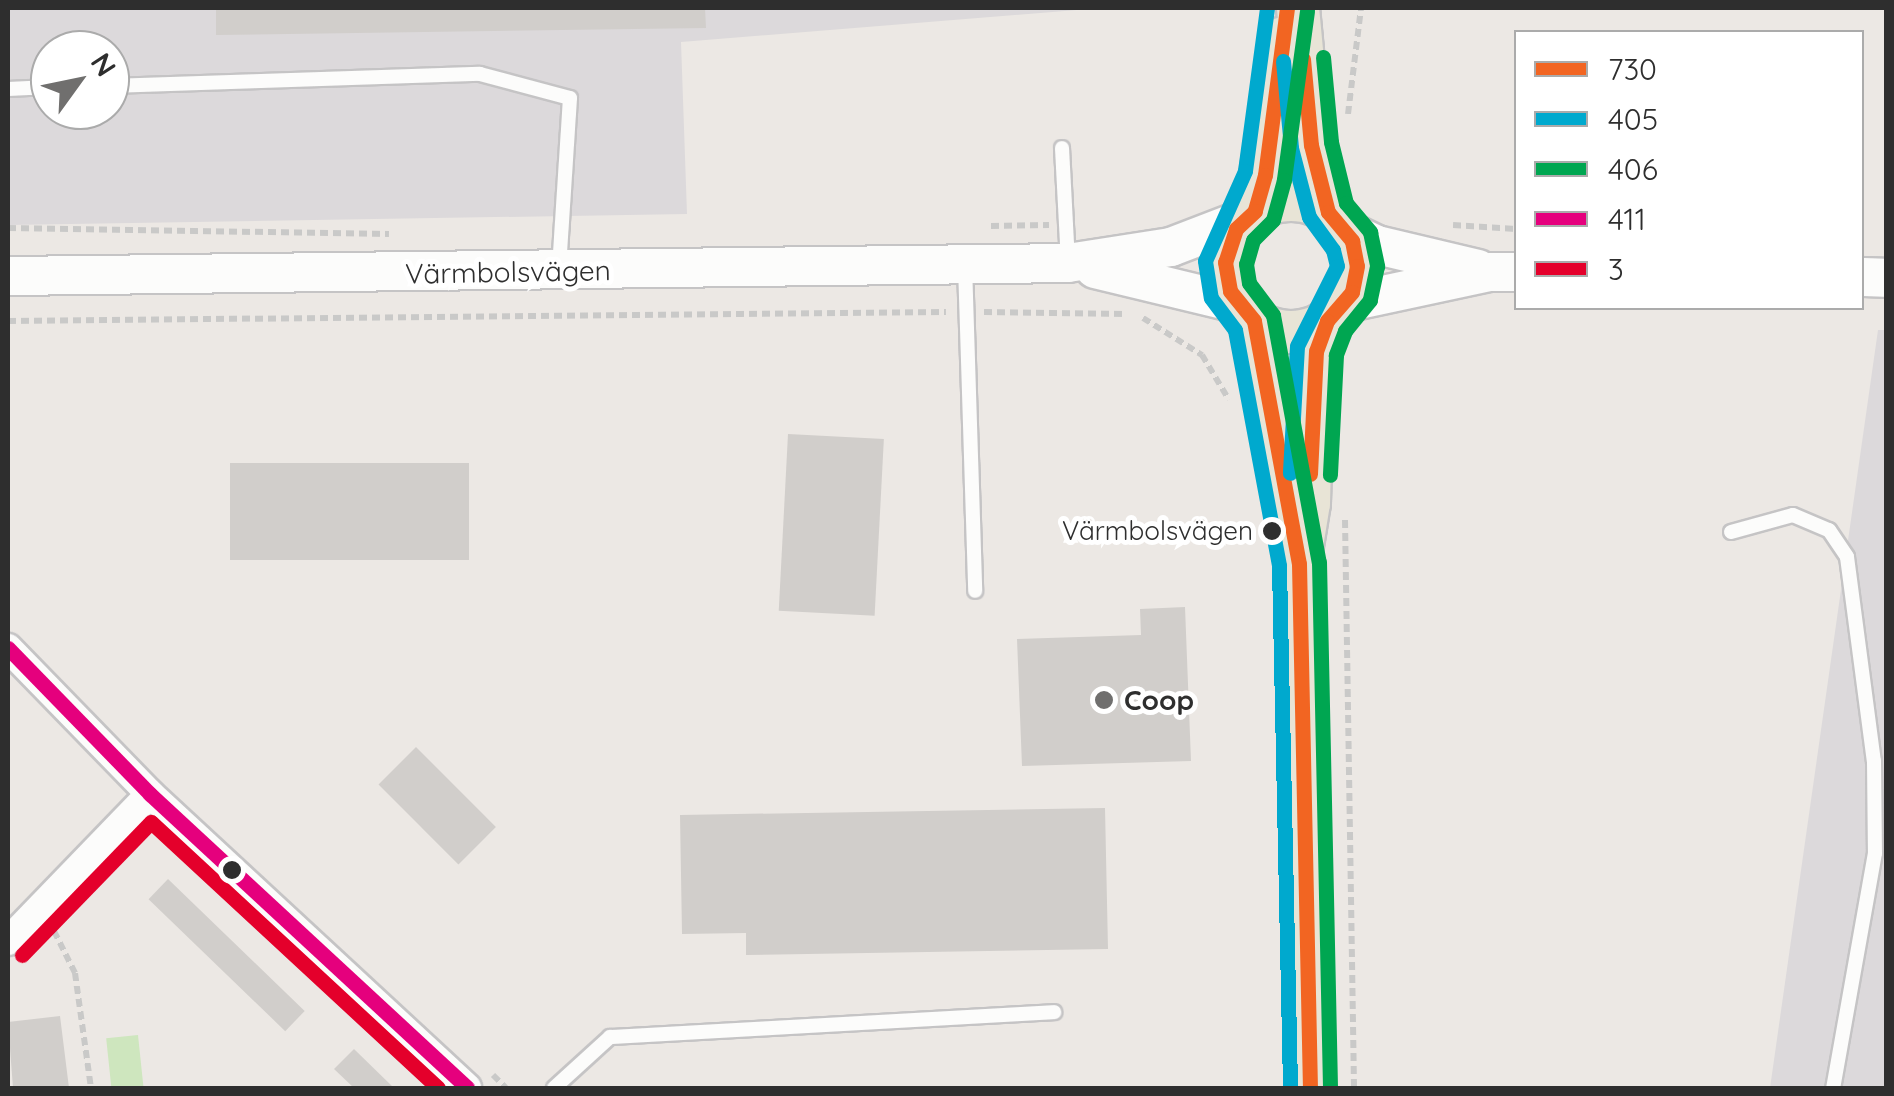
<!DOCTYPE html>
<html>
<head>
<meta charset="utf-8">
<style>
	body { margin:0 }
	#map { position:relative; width:1894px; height:1096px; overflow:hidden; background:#ece8e4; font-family:Quicksand,sans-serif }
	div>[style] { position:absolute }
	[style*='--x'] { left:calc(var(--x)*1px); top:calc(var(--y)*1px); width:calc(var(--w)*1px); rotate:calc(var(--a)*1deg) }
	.industrial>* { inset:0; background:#dcd9db }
	.green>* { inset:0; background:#cee6be; transform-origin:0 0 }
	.building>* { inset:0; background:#d1cecb; transform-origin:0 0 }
	.path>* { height:6px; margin-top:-3px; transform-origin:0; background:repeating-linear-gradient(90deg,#c9c9c8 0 8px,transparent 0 13px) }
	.roads { filter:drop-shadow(2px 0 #c5c4c5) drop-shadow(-2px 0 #c5c4c5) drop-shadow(0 2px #c5c4c5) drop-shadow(0 -2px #c5c4c5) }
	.lane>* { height:14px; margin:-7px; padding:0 7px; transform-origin:7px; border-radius:7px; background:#fcfcfb }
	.street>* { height:28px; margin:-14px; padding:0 14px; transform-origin:14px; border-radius:14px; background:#fcfcfb }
	.secondary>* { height:38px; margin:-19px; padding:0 19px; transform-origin:19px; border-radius:19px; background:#fcfcfb }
	.primary>* { height:42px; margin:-21px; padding:0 21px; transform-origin:21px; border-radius:21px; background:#e8e4d6 }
	.primary>.ring { margin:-21px; padding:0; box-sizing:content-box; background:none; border:42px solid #e8e4d6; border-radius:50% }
	.bus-1>* { height:15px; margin:-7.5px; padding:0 7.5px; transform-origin:7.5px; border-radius:7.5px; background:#f26522 }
	.bus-2>* { height:15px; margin:-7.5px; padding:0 7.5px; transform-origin:7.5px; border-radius:7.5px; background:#00a9ce }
	.bus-3>* { height:15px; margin:-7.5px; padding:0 7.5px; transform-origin:7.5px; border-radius:7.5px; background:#00a651 }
	.bus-4>* { height:15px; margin:-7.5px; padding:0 7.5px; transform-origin:7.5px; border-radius:7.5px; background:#e5007d }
	.bus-5>* { height:15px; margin:-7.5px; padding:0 7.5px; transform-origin:7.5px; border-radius:7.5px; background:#e4002b }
	.dots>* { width:28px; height:28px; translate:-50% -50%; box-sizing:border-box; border:5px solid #fff; border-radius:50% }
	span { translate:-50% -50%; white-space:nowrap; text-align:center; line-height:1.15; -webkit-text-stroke:10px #fff; paint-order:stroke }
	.bus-label { font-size:26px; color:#2e2e2e }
	.right { translate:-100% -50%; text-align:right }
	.street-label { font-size:28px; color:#2e2e2e }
	.poi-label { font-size:28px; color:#2e2e2e; font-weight:700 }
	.left { translate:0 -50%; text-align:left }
	.frame { position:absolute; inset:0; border:10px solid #2e2e2e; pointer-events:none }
	.legend { position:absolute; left:1514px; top:30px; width:350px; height:280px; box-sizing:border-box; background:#fff; border:2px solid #ababab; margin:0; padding:12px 18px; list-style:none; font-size:30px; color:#2e2e2e }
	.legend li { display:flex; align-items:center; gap:20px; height:50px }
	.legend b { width:50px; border:2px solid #ababab }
	.north { position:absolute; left:30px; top:30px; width:100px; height:100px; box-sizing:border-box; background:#fff; border:2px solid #ababab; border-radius:50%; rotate:57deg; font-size:28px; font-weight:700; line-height:40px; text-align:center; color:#2e2e2e }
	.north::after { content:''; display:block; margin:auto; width:35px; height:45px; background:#706f6e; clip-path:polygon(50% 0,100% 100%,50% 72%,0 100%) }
</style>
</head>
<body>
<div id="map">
	<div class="industrial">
		<div style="clip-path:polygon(evenodd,8px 8px,1101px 8px,681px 42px,687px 214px,8px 225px,8px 8px,50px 50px,110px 50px,110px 110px,50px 110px,50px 50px)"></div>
		<div style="clip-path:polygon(1878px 330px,1886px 330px,1886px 1088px,1770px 1088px)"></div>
	</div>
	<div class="green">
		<div style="left:138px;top:1035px;width:53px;height:32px;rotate:84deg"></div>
	</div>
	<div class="building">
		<div style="clip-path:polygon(216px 8px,705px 8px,706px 28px,216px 35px)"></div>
		<div style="left:788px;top:434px;width:96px;height:177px;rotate:3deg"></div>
		<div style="left:469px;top:463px;width:97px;height:239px;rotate:90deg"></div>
		<div style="clip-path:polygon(1185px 607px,1191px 761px,1022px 766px,1017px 639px,1141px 635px,1140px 609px)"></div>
		<div style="left:416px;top:747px;width:113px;height:53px;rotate:45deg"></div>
		<div style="clip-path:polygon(1105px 808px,1108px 949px,746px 955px,746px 933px,682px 934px,680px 815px)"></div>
		<div style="left:168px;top:879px;width:190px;height:28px;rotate:44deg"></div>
		<div style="clip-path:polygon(60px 1016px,69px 1088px,13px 1088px,8px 1022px)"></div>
		<div style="clip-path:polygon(354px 1049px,394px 1088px,354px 1088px,334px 1069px)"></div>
	</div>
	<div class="path">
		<div style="--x:1348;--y:114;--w:107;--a:-83"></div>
		<div style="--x:1453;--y:225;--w:63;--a:3.6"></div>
		<div style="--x:991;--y:226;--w:58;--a:-1"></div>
		<div style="--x:8;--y:228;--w:381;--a:0.9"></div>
		<div style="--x:984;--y:312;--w:142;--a:0.8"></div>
		<div style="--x:1143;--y:318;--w:70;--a:32.1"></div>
		<div style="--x:1202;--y:355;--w:52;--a:59"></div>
		<div style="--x:8;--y:321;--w:938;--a:-0.55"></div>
		<div style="--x:1345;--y:520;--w:568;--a:89.09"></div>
		<div style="--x:54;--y:931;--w:47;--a:63.4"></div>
		<div style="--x:75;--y:973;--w:116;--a:82.1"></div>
		<div style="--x:493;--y:1075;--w:18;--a:45"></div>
	</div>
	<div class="roads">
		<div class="lane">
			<div style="--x:110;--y:86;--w:370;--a:-1.9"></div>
			<div style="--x:480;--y:74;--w:93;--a:14.9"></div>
			<div style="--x:570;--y:98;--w:170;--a:93.7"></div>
			<div style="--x:8;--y:89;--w:42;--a:-2.7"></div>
			<div style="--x:1062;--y:148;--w:114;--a:87"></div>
			<div style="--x:965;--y:265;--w:326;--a:88.2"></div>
			<div style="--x:1731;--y:532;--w:64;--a:-15.3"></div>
			<div style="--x:1793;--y:515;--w:39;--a:23"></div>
			<div style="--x:1829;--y:530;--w:32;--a:56"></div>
			<div style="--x:1847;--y:557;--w:206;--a:82.5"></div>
			<div style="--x:1874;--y:761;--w:92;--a:89.4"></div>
			<div style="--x:1875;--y:853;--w:239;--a:100.1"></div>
			<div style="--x:554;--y:1088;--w:76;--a:-42.3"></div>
			<div style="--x:610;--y:1037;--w:445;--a:-3.2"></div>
		</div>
		<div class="street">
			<div style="--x:8;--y:648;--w:204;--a:45.8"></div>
			<div style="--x:150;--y:794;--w:432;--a:42.8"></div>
			<div style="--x:8;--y:941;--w:204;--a:-46"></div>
		</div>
		<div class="secondary">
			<div style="--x:1346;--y:230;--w:34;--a:26"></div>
			<div style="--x:1377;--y:245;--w:104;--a:13.4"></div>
			<div style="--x:1095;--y:269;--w:145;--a:13.6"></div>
			<div style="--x:8;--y:276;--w:1060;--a:-0.7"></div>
			<div style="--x:1068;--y:263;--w:104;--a:-8.8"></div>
			<div style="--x:1171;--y:247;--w:78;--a:-21"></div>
			<div style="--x:1862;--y:277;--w:24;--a:2"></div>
			<div style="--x:1345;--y:303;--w:148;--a:-12.1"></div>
			<div style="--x:1490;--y:272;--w:26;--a:0"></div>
		</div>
		<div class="primary">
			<div style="--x:1298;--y:8;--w:138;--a:84.6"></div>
			<div style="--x:1311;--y:145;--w:69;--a:75.8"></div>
			<div class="ring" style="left:1225px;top:200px;width:90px;height:90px"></div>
			<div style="--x:1255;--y:211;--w:175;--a:-80.8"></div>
			<div style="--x:1254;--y:321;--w:221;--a:79.9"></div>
			<div style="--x:1310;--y:1088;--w:524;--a:-91.2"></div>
			<div style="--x:1299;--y:564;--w:62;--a:-80.7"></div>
			<div style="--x:1309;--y:503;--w:117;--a:-88.5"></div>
			<div style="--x:1312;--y:386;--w:67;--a:-77"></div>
		</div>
	</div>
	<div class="bus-1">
		<div style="--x:1287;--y:8;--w:168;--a:97.5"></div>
		<div style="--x:1265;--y:175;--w:37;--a:106"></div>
		<div style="--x:1255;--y:211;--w:26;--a:137"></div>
		<div style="--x:1236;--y:229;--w:35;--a:108"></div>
		<div style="--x:1225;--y:262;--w:29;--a:80"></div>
		<div style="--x:1230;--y:291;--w:38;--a:51"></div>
		<div style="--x:1254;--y:321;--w:247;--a:79.5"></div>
		<div style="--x:1299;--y:564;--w:524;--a:88.8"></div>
		<div style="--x:1303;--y:59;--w:86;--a:84.7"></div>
		<div style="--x:1311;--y:145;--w:69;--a:75.8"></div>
		<div style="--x:1328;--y:212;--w:38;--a:50"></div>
		<div style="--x:1352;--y:241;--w:25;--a:79"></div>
		<div style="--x:1357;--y:266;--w:26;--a:101"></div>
		<div style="--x:1352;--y:292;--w:38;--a:131"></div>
		<div style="--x:1327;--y:321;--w:32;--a:110"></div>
		<div style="--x:1316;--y:351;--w:123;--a:92.8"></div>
	</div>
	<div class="bus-2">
		<div style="--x:1267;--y:8;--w:164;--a:97.7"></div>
		<div style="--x:1245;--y:171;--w:98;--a:114"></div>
		<div style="--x:1205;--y:261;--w:37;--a:81"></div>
		<div style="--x:1211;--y:298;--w:40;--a:53"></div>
		<div style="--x:1235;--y:330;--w:240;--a:79.4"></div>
		<div style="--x:1279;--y:566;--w:522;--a:88.79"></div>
		<div style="--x:1283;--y:61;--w:87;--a:84.7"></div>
		<div style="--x:1291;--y:148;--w:71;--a:75.4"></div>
		<div style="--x:1309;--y:217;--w:41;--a:54"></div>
		<div style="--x:1333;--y:250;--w:16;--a:76"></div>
		<div style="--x:1337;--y:266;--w:89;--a:116.6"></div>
		<div style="--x:1297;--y:346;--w:127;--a:93.2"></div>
	</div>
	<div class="bus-3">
		<div style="--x:1307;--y:11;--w:171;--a:97.8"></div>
		<div style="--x:1284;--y:180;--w:41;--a:105.4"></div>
		<div style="--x:1273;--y:220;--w:28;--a:135"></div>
		<div style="--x:1253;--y:240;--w:25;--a:106"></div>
		<div style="--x:1246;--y:264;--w:19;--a:81"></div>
		<div style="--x:1249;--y:283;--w:40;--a:53"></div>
		<div style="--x:1273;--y:315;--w:251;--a:79.5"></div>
		<div style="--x:1319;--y:562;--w:526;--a:88.8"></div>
		<div style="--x:1323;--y:57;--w:85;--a:84.6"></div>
		<div style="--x:1331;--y:142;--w:63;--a:76.2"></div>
		<div style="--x:1346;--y:203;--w:38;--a:50"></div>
		<div style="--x:1370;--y:232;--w:35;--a:78"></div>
		<div style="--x:1377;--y:266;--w:35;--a:102"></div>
		<div style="--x:1370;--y:300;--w:40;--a:129"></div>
		<div style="--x:1345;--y:331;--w:26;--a:111"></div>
		<div style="--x:1336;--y:355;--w:120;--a:92.9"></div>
	</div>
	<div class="bus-4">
		<div style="--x:8;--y:648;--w:204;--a:45.8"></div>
		<div style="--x:150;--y:794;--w:432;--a:42.8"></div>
	</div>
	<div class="bus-5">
		<div style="--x:22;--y:955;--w:185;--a:-45.9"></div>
		<div style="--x:151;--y:822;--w:391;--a:42.8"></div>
	</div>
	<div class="dots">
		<div style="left:1272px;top:531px;background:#2e2e2e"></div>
		<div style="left:1104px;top:700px;background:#706f6e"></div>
		<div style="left:232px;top:870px;background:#2e2e2e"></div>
	</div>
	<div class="bus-label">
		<span class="right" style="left:1253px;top:531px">Värmbolsvägen</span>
	</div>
	<div class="street-label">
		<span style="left:508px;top:272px;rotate:-1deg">Värmbolsvägen</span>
	</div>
	<div class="poi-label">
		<span class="left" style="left:1124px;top:700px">Coop</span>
	</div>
	<div class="frame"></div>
	<ul class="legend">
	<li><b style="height:12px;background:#f26522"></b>730</li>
	<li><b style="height:12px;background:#00a9ce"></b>405</li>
	<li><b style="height:12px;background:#00a651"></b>406</li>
	<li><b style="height:12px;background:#e5007d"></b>411</li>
	<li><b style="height:12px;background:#e4002b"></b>3</li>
	</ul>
	<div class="north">N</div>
</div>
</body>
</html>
